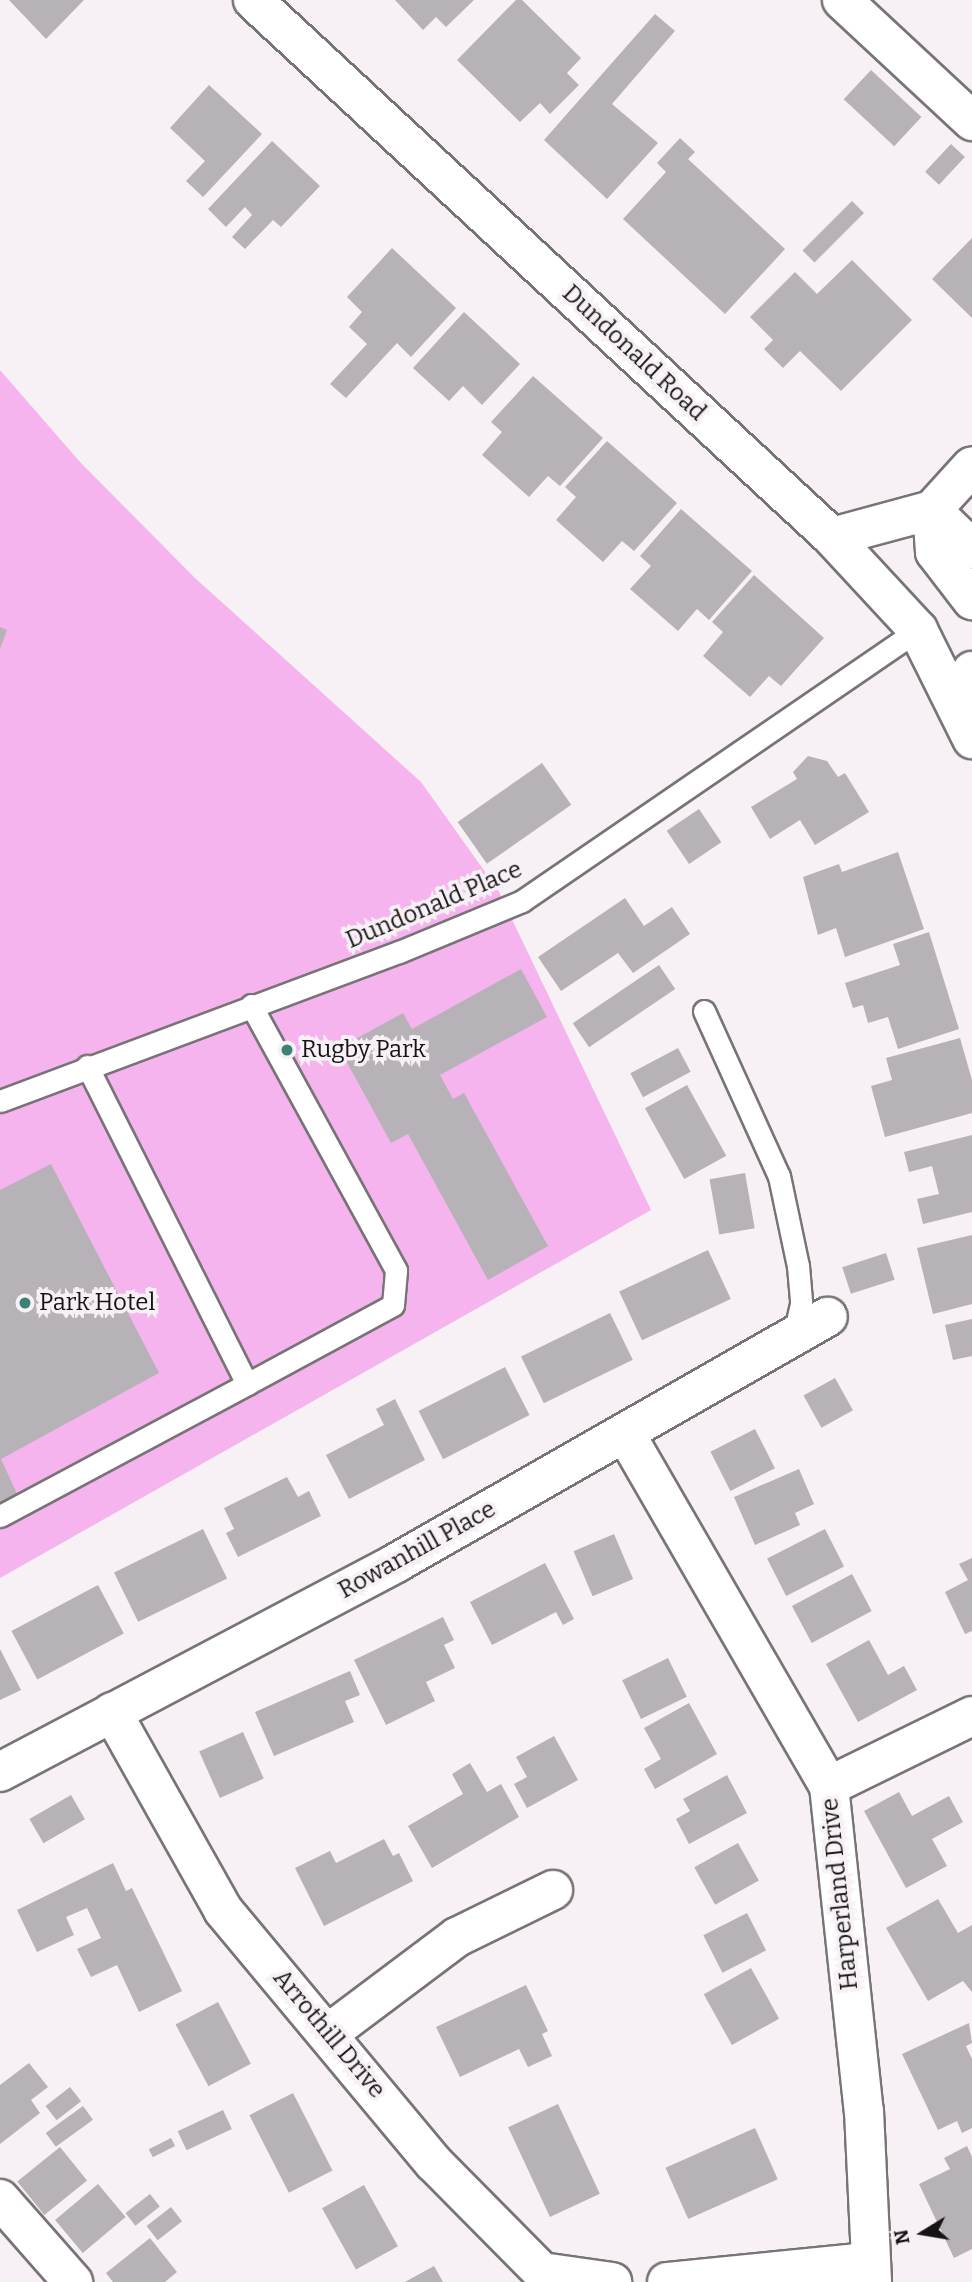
<!DOCTYPE html>
<html>
<head>
<meta charset="utf-8">
<style>
	body { margin:0 }
	#map { position:relative; width:972px; height:2282px; overflow:hidden; background:#f7f1f6; font-family:Bitter,serif }
	div>[style] { position:absolute }
	[style*='--x'] { left:calc(var(--x)*1px); top:calc(var(--y)*1px); width:calc(var(--w)*1px); rotate:calc(var(--a)*1deg) }
	.green>* { inset:0; background:#f5b4ee }
	.building>* { inset:0; background:#b7b2b7; transform-origin:0 0 }
	.roads { filter:drop-shadow(2px 0 #787377) drop-shadow(-2px 0 #787377) drop-shadow(0 2px #787377) drop-shadow(0 -2px #787377) }
	.lane>* { height:21px; margin:-10.5px; padding:0 10.5px; transform-origin:10.5px; border-radius:10.5px; background:#fff }
	.street>* { height:38px; margin:-19px; padding:0 19px; transform-origin:19px; border-radius:19px; background:#fff }
	.primary>* { height:38px; margin:-19px; padding:0 19px; transform-origin:19px; border-radius:19px; background:#fff }
	.dots>* { width:19px; height:19px; translate:-50% -50%; box-sizing:border-box; border:4px solid #f7f1f6; border-radius:50% }
	span { translate:-50% -50%; white-space:nowrap; text-align:center; line-height:1.15; -webkit-text-stroke:7px #f7f1f6; paint-order:stroke }
	.street-label { font-size:24px; color:#161415 }
	.poi-label { font-size:24px; color:#161415 }
	.left { translate:0 -50%; text-align:left }
	.north { position:absolute; left:888px; top:2198px; width:70px; height:70px; -webkit-text-stroke:5px #f7f1f6; paint-order:stroke; rotate:259deg; font-size:19px; font-weight:700; line-height:28px; text-align:center; color:#161415 }
	.north::after { content:''; display:block; margin:auto; width:24px; height:32px; background:#161415; clip-path:polygon(50% 0,100% 100%,50% 72%,0 100%) }
</style>
</head>
<body>
<div id="map">
	<div class="green">
		<div style="clip-path:polygon(0 370px,80px 462px,195px 578px,421px 782px,498px 890px,651px 1210px,0 1578px)"></div>
	</div>
	<div class="building">
		<div style="clip-path:polygon(9px 0,84px 0,46px 39px)"></div>
		<div style="clip-path:polygon(395px 0,474px 0,446px 27px,436px 17px,423px 30px)"></div>
		<div style="clip-path:polygon(516px 0,522px 0,581px 58px,567px 73px,579px 85px,550px 114px,540px 103px,520px 122px,457px 60px)"></div>
		<div style="clip-path:polygon(655px 14px,675px 31px,612px 104px,658px 143px,607px 199px,544px 140px)"></div>
		<div style="left:871px;top:70px;width:69px;height:40px;rotate:43deg"></div>
		<div style="clip-path:polygon(209px 85px,262px 134px,203px 197px,186px 181px,205px 161px,170px 128px)"></div>
		<div style="clip-path:polygon(680px 138px,695px 152px,688px 159px,785px 249px,725px 314px,623px 219px,666px 172px,657px 163px)"></div>
		<div style="clip-path:polygon(272px 141px,320px 186px,281px 227px,273px 220px,245px 249px,232px 237px,252px 215px,245px 207px,226px 227px,208px 209px)"></div>
		<div style="left:951px;top:144px;width:19px;height:38px;rotate:43deg"></div>
		<div style="left:852px;top:201px;width:17px;height:70px;rotate:45deg"></div>
		<div style="clip-path:polygon(972px 238px,972px 318px,932px 279px)"></div>
		<div style="clip-path:polygon(392px 248px,456px 308px,411px 357px,397px 343px,346px 398px,330px 384px,367px 344px,349px 327px,362px 312px,347px 297px)"></div>
		<div style="clip-path:polygon(852px 260px,912px 320px,841px 391px,800px 351px,783px 368px,764px 349px,773px 340px,750px 317px,795px 272px,817px 294px)"></div>
		<div style="clip-path:polygon(464px 312px,520px 364px,482px 405px,463px 386px,449px 401px,413px 368px)"></div>
		<div style="clip-path:polygon(533px 376px,603px 438px,560px 486px,548px 476px,529px 497px,482px 455px,502px 432px,491px 422px)"></div>
		<div style="clip-path:polygon(607px 441px,677px 503px,634px 551px,622px 541px,603px 562px,556px 520px,576px 497px,565px 487px)"></div>
		<div style="clip-path:polygon(681px 509px,752px 571px,709px 620px,697px 609px,678px 631px,630px 589px,651px 566px,640px 556px)"></div>
		<div style="clip-path:polygon(754px 575px,824px 638px,781px 686px,769px 676px,750px 697px,703px 656px,723px 632px,712px 622px)"></div>
		<div style="clip-path:polygon(0 627px,7px 630px,0 649px)"></div>
		<div style="clip-path:polygon(808px 756px,827px 761px,838px 777px,845px 773px,869px 812px,815px 845px,800px 820px,770px 839px,751px 807px,797px 779px,793px 772px)"></div>
		<div style="left:542px;top:763px;width:51px;height:103px;rotate:55deg"></div>
		<div style="left:699px;top:809px;width:40px;height:39px;rotate:56deg"></div>
		<div style="clip-path:polygon(898px 852px,924px 929px,845px 957px,836px 928px,818px 935px,803px 877px,839px 864px,842px 872px)"></div>
		<div style="clip-path:polygon(625px 898px,644px 926px,672px 907px,690px 934px,633px 973px,618px 953px,561px 991px,538px 957px)"></div>
		<div style="clip-path:polygon(929px 932px,959px 1029px,898px 1049px,888px 1017px,868px 1023px,863px 1005px,853px 1008px,845px 983px,900px 965px,893px 944px)"></div>
		<div style="left:659px;top:965px;width:29px;height:104px;rotate:56deg"></div>
		<div style="clip-path:polygon(521px 969px,547px 1017px,440px 1075px,453px 1099px,464px 1093px,548px 1246px,488px 1280px,408px 1134px,391px 1143px,339px 1048px,403px 1013px,412px 1029px)"></div>
		<div style="clip-path:polygon(960px 1038px,972px 1080px,972px 1113px,885px 1137px,871px 1086px,892px 1080px,886px 1058px)"></div>
		<div style="left:678px;top:1048px;width:27px;height:54px;rotate:62deg"></div>
		<div style="left:687px;top:1085px;width:81px;height:48px;rotate:61deg"></div>
		<div style="clip-path:polygon(972px 1135px,972px 1212px,923px 1224px,917px 1199px,939px 1194px,932px 1166px,909px 1172px,904px 1152px)"></div>
		<div style="clip-path:polygon(51px 1164px,159px 1373px,1px 1459px,18px 1496px,0 1504px,0 1190px)"></div>
		<div style="left:745px;top:1173px;width:56px;height:36px;rotate:80deg"></div>
		<div style="clip-path:polygon(972px 1235px,972px 1304px,933px 1314px,917px 1248px)"></div>
		<div style="left:708px;top:1250px;width:54px;height:98px;rotate:65deg"></div>
		<div style="left:886px;top:1253px;width:28px;height:46px;rotate:72deg"></div>
		<div style="left:610px;top:1313px;width:52px;height:99px;rotate:64deg"></div>
		<div style="clip-path:polygon(972px 1319px,972px 1356px,953px 1360px,945px 1325px)"></div>
		<div style="left:505px;top:1367px;width:54px;height:97px;rotate:63deg"></div>
		<div style="left:835px;top:1378px;width:37px;height:36px;rotate:61deg"></div>
		<div style="clip-path:polygon(395px 1399px,425px 1460px,349px 1499px,326px 1455px,384px 1425px,376px 1409px)"></div>
		<div style="left:755px;top:1429px;width:44px;height:50px;rotate:63deg"></div>
		<div style="clip-path:polygon(799px 1469px,814px 1504px,795px 1513px,800px 1525px,755px 1545px,734px 1497px)"></div>
		<div style="clip-path:polygon(287px 1477px,298px 1497px,309px 1491px,321px 1516px,238px 1557px,226px 1533px,234px 1529px,224px 1508px)"></div>
		<div style="left:203px;top:1529px;width:55px;height:99px;rotate:64deg"></div>
		<div style="left:825px;top:1529px;width:42px;height:65px;rotate:63deg"></div>
		<div style="left:614px;top:1534px;width:49px;height:44px;rotate:67deg"></div>
		<div style="clip-path:polygon(972px 1558px,972px 1631px,965px 1634px,945px 1592px,968px 1580px,959px 1564px)"></div>
		<div style="clip-path:polygon(545px 1563px,574px 1619px,563px 1625px,556px 1612px,492px 1645px,470px 1602px)"></div>
		<div style="left:852px;top:1574px;width:42px;height:68px;rotate:62deg"></div>
		<div style="left:98px;top:1585px;width:55px;height:98px;rotate:62deg"></div>
		<div style="clip-path:polygon(443px 1617px,454px 1640px,444px 1645px,455px 1668px,426px 1682px,435px 1701px,386px 1725px,354px 1660px)"></div>
		<div style="clip-path:polygon(869px 1640px,888px 1675px,904px 1666px,917px 1690px,858px 1722px,826px 1664px)"></div>
		<div style="clip-path:polygon(0 1649px,21px 1690px,0 1700px)"></div>
		<div style="left:668px;top:1658px;width:43px;height:51px;rotate:64deg"></div>
		<div style="clip-path:polygon(350px 1671px,360px 1695px,345px 1701px,354px 1722px,274px 1756px,255px 1712px)"></div>
		<div style="clip-path:polygon(689px 1703px,717px 1754px,655px 1789px,644px 1769px,661px 1759px,644px 1728px)"></div>
		<div style="left:243px;top:1732px;width:51px;height:48px;rotate:66deg"></div>
		<div style="clip-path:polygon(554px 1736px,578px 1780px,527px 1808px,514px 1784px,527px 1777px,516px 1757px)"></div>
		<div style="clip-path:polygon(470px 1763px,487px 1792px,501px 1784px,519px 1817px,432px 1868px,408px 1826px,463px 1794px,452px 1774px)"></div>
		<div style="clip-path:polygon(727px 1775px,747px 1813px,689px 1844px,676px 1819px,690px 1811px,683px 1799px)"></div>
		<div style="clip-path:polygon(899px 1792px,912px 1816px,949px 1796px,963px 1822px,932px 1839px,947px 1866px,906px 1888px,864px 1811px)"></div>
		<div style="left:71px;top:1795px;width:28px;height:48px;rotate:60deg"></div>
		<div style="clip-path:polygon(384px 1839px,393px 1856px,399px 1853px,413px 1881px,324px 1926px,295px 1868px,330px 1851px,336px 1863px)"></div>
		<div style="left:738px;top:1843px;width:43px;height:50px;rotate:61deg"></div>
		<div style="clip-path:polygon(113px 1863px,126px 1891px,132px 1888px,182px 1991px,139px 2012px,117px 1965px,91px 1977px,77px 1949px,101px 1938px,87px 1908px,66px 1917px,74px 1935px,37px 1952px,17px 1910px)"></div>
		<div style="clip-path:polygon(938px 1899px,958px 1933px,972px 1925px,972px 1992px,963px 1981px,928px 2001px,886px 1928px)"></div>
		<div style="left:747px;top:1913px;width:42px;height:49px;rotate:63deg"></div>
		<div style="left:751px;top:1968px;width:58px;height:54px;rotate:61deg"></div>
		<div style="clip-path:polygon(526px 1985px,548px 2031px,542px 2034px,552px 2056px,528px 2067px,519px 2049px,460px 2077px,436px 2027px)"></div>
		<div style="left:218px;top:2002px;width:70px;height:48px;rotate:62deg"></div>
		<div style="clip-path:polygon(969px 2023px,972px 2043px,966px 2046px,972px 2059px,972px 2128px,962px 2133px,957px 2121px,938px 2130px,902px 2054px)"></div>
		<div style="clip-path:polygon(29px 2063px,48px 2087px,31px 2100px,40px 2113px,0 2144px,0 2085px)"></div>
		<div style="left:70px;top:2087px;width:18px;height:31px;rotate:52deg"></div>
		<div style="left:293px;top:2093px;width:87px;height:49px;rotate:63deg"></div>
		<div style="left:558px;top:2104px;width:99px;height:55px;rotate:65deg"></div>
		<div style="left:83px;top:2106px;width:17px;height:46px;rotate:54deg"></div>
		<div style="left:223px;top:2110px;width:21px;height:50px;rotate:65deg"></div>
		<div style="left:755px;top:2128px;width:56px;height:98px;rotate:66deg"></div>
		<div style="left:171px;top:2138px;width:9px;height:25px;rotate:63deg"></div>
		<div style="clip-path:polygon(967px 2146px,972px 2157px,972px 2249px,954px 2258px,919px 2184px,950px 2169px,944px 2158px)"></div>
		<div style="left:60px;top:2147px;width:43px;height:55px;rotate:51deg"></div>
		<div style="left:98px;top:2184px;width:43px;height:56px;rotate:50deg"></div>
		<div style="left:364px;top:2185px;width:70px;height:48px;rotate:61deg"></div>
		<div style="left:150px;top:2194px;width:16px;height:31px;rotate:52deg"></div>
		<div style="left:171px;top:2207px;width:18px;height:31px;rotate:52deg"></div>
		<div style="clip-path:polygon(150px 2238px,177px 2272px,165px 2282px,113px 2282px,106px 2273px)"></div>
		<div style="clip-path:polygon(434px 2266px,443px 2282px,405px 2282px)"></div>
	</div>
	<div class="roads">
		<div class="lane">
			<div style="--x:704;--y:1011;--w:181;--a:65.6"></div>
			<div style="--x:779;--y:1176;--w:92;--a:78.1"></div>
			<div style="--x:798;--y:1266;--w:38;--a:85"></div>
			<div style="--x:801;--y:1304;--w:35;--a:103"></div>
			<div style="--x:0;--y:1101;--w:426;--a:-20.5"></div>
			<div style="--x:399;--y:952;--w:133;--a:-22.5"></div>
			<div style="--x:522;--y:901;--w:480;--a:-34.4"></div>
			<div style="--x:247;--y:1384;--w:166;--a:-28.4"></div>
			<div style="--x:393;--y:1305;--w:35;--a:-85"></div>
			<div style="--x:396;--y:1270;--w:302;--a:-118.7"></div>
			<div style="--x:0;--y:1516;--w:280;--a:-28.1"></div>
			<div style="--x:247;--y:1384;--w:356;--a:-116.7"></div>
		</div>
		<div class="street">
			<div style="--x:842;--y:0;--w:178;--a:42.9"></div>
			<div style="--x:932;--y:510;--w:42;--a:85.9"></div>
			<div style="--x:935;--y:552;--w:61;--a:52.4"></div>
			<div style="--x:932;--y:510;--w:56;--a:44.3"></div>
			<div style="--x:832;--y:537;--w:104;--a:-15.1"></div>
			<div style="--x:932;--y:510;--w:59;--a:-47.7"></div>
			<div style="--x:955;--y:698;--w:32;--a:-58"></div>
			<div style="--x:625;--y:1433;--w:408;--a:60"></div>
			<div style="--x:829;--y:1786;--w:327;--a:83.9"></div>
			<div style="--x:864;--y:2111;--w:171;--a:87.3"></div>
			<div style="--x:112;--y:1712;--w:227;--a:60.7"></div>
			<div style="--x:223;--y:1910;--w:329;--a:50.2"></div>
			<div style="--x:434;--y:2163;--w:153;--a:45.3"></div>
			<div style="--x:542;--y:2272;--w:71;--a:8.1"></div>
			<div style="--x:0;--y:1772;--w:448;--a:-27.8"></div>
			<div style="--x:396;--y:1563;--w:497;--a:-29.7"></div>
			<div style="--x:829;--y:1786;--w:159;--a:-26.1"></div>
			<div style="--x:329;--y:2033;--w:160;--a:-36.9"></div>
			<div style="--x:457;--y:1937;--w:107;--a:-26.1"></div>
			<div style="--x:0;--y:2199;--w:111;--a:48.7"></div>
			<div style="--x:667;--y:2282;--w:203;--a:-5.7"></div>
		</div>
		<div class="primary">
			<div style="--x:253;--y:0;--w:790;--a:42.84"></div>
			<div style="--x:832;--y:537;--w:127;--a:47.2"></div>
			<div style="--x:918;--y:630;--w:122;--a:63.6"></div>
		</div>
	</div>
	<div class="dots">
		<div style="left:287px;top:1050px;background:#3d8175"></div>
		<div style="left:25px;top:1303px;background:#3d8175"></div>
	</div>
	<div class="street-label">
		<span style="left:634px;top:353px;rotate:43deg">Dundonald Road</span>
		<span style="left:434px;top:905px;rotate:-23deg">Dundonald Place</span>
		<span style="left:417px;top:1550px;rotate:-29deg">Rowanhill Place</span>
		<span style="left:840px;top:1894px;rotate:-96deg">Harperland Drive</span>
		<span style="left:329px;top:2034px;rotate:50deg">Arrothill Drive</span>
	</div>
	<div class="poi-label">
		<span class="left" style="left:301px;top:1050px">Rugby Park</span>
		<span class="left" style="left:39px;top:1303px">Park Hotel</span>
	</div>
	<div class="north">N</div>
</div>
</body>
</html>
